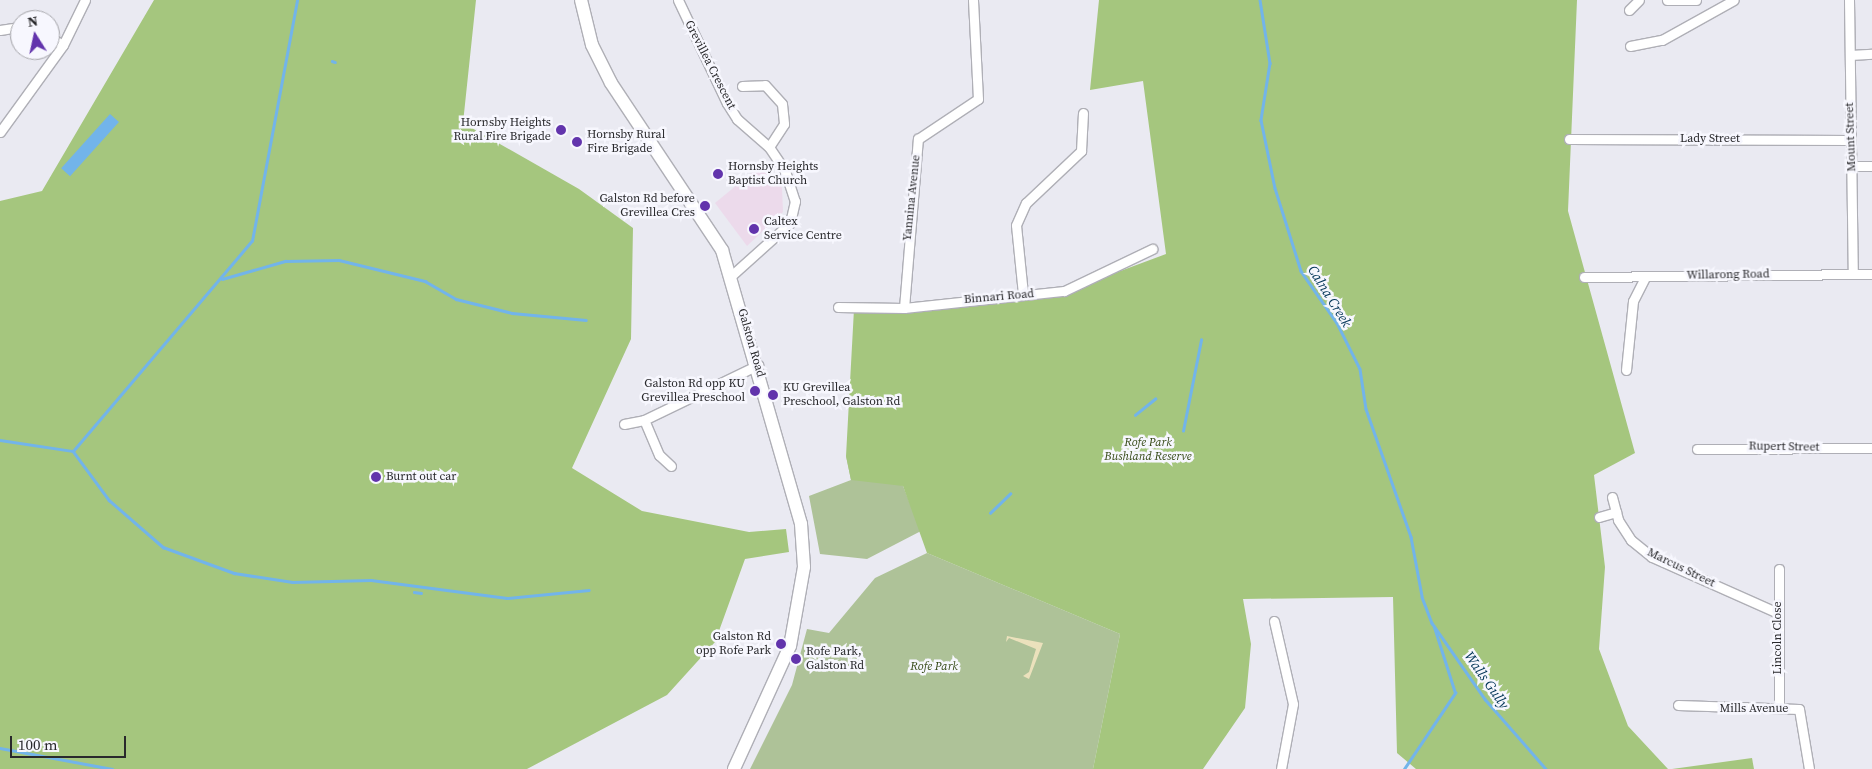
<!DOCTYPE html>
<html>
<head>
<meta charset="utf-8">
<style>
	body { margin:0 }
	#map { position:relative; width:1872px; height:769px; overflow:hidden; background:#eaeaf2; font-family:"Source Serif 4",serif }
	div>[style] { position:absolute }
	[style*='--x'] { left:calc(var(--x)*1px); top:calc(var(--y)*1px); width:calc(var(--w)*1px); rotate:calc(var(--a)*1deg) }
	.commercial>* { inset:0; background:#ecdaeb }
	.green>* { inset:0; background:#aec298 }
	.forest>* { inset:0; background:#a5c67e }
	.sand>* { inset:0; background:#ebe1bc }
	.water>* { inset:0; background:#72b4ea; transform-origin:0 0 }
	.stream>* { height:2.5px; margin:-1.25px; padding:0 1.25px; transform-origin:1.25px; border-radius:1.25px; background:#72b4ea }
	.roads { filter:drop-shadow(1px 0 #afafb6) drop-shadow(-1px 0 #afafb6) drop-shadow(0 1px #afafb6) drop-shadow(0 -1px #afafb6) }
	.minor>* { height:9px; margin:-4.5px; padding:0 4.5px; transform-origin:4.5px; border-radius:4.5px; background:#fff }
	.primary>* { height:12px; margin:-6px; padding:0 6px; transform-origin:6px; border-radius:6px; background:#fff }
	.dots>* { width:14px; height:14px; translate:-50% -50%; box-sizing:border-box; border:2px solid #f7f7fe; border-radius:50% }
	span { translate:-50% -50%; white-space:nowrap; text-align:center; line-height:1.15; -webkit-text-stroke:5px #f7f7fe; paint-order:stroke }
	.street-label { font-size:12px; color:#29292c }
	.poi-label { font-size:12px; color:#29292c }
	.right { translate:-100% -50%; text-align:right }
	.left { translate:0 -50%; text-align:left }
	.park-label { font-size:12px; color:#344815; font-style:italic }
	.water-label { font-size:14px; color:#003456; font-style:italic }
	.north { position:absolute; left:10px; top:10px; width:50px; height:50px; box-sizing:border-box; background:#f7f7fe; border:1px solid #a5a5aa; border-radius:50%; rotate:350deg; font-size:14px; font-weight:700; line-height:20px; text-align:center; color:#29292c }
	.north::after { content:''; display:block; margin:auto; width:18px; height:22px; background:#6234ac; clip-path:polygon(50% 0,100% 100%,50% 72%,0 100%) }
	.scale { position:absolute; left:10px; top:736px; width:116px; height:22px; box-sizing:border-box; border:2px solid #29292c; border-top:0; padding-left:6px; font-size:15px; line-height:18px; white-space:nowrap; color:#29292c; -webkit-text-stroke:4px #f7f7fe; paint-order:stroke }
</style>
</head>
<body>
<div id="map">
	<div class="commercial">
		<div style="clip-path:polygon(766px 161px,782px 188px,783px 212px,747px 246px,715px 203px)"></div>
	</div>
	<div class="green">
		<div style="clip-path:polygon(846px 456px,903px 486px,921px 531px,867px 559px,820px 554px,809px 496px,851px 480px)"></div>
		<div style="clip-path:polygon(927px 553px,1120px 634px,1093px 769px,750px 769px,792px 685px,807px 629px,829px 633px,875px 578px)"></div>
	</div>
	<div class="forest">
		<div style="clip-path:polygon(154px 0,476px 0,463px 123px,579px 189px,633px 228px,631px 339px,572px 468px,642px 511px,749px 532px,786px 529px,789px 552px,745px 559px,715px 642px,667px 695px,527px 769px,0 769px,0 201px,42px 191px)"></div>
		<div style="clip-path:polygon(1099px 0,1577px 0,1568px 211px,1635px 453px,1594px 475px,1605px 567px,1599px 649px,1628px 726px,1668px 769px,1416px 769px,1397px 753px,1393px 597px,1243px 599px,1251px 644px,1245px 708px,1203px 769px,1093px 769px,1120px 634px,927px 553px,903px 486px,851px 480px,846px 456px,854px 309px,1064px 292px,1166px 254px,1143px 81px,1090px 90px)"></div>
		<div style="clip-path:polygon(1752px 758px,1754px 769px,1672px 769px)"></div>
	</div>
	<div class="sand">
		<div style="clip-path:polygon(1007px 636px,1043px 643px,1029px 679px,1023px 676px,1029px 672px,1036px 649px,1009px 638px,1006px 642px)"></div>
	</div>
	<div class="water">
		<div style="left:110px;top:114px;width:12px;height:73px;rotate:42deg"></div>
	</div>
	<div class="stream">
		<div style="--x:1260;--y:0;--w:64;--a:81"></div>
		<div style="--x:1270;--y:63;--w:58;--a:99"></div>
		<div style="--x:1261;--y:120;--w:69;--a:78.4"></div>
		<div style="--x:1275;--y:188;--w:87;--a:72.6"></div>
		<div style="--x:1301;--y:271;--w:63;--a:55.3"></div>
		<div style="--x:1337;--y:323;--w:51;--a:63.4"></div>
		<div style="--x:1360;--y:369;--w:40;--a:81.5"></div>
		<div style="--x:1366;--y:409;--w:136;--a:70.6"></div>
		<div style="--x:1411;--y:537;--w:60;--a:79.4"></div>
		<div style="--x:332;--y:61;--w:3;--a:18"></div>
		<div style="--x:222;--y:279;--w:66;--a:-15.9"></div>
		<div style="--x:285;--y:261;--w:54;--a:-1.1"></div>
		<div style="--x:339;--y:260;--w:89;--a:13.7"></div>
		<div style="--x:425;--y:281;--w:36;--a:30"></div>
		<div style="--x:456;--y:299;--w:58;--a:14"></div>
		<div style="--x:512;--y:313;--w:74;--a:5.4"></div>
		<div style="--x:1135;--y:415;--w:26;--a:-39"></div>
		<div style="--x:1183;--y:431;--w:93;--a:-78.8"></div>
		<div style="--x:0;--y:440;--w:74;--a:8.6"></div>
		<div style="--x:73;--y:451;--w:276;--a:-49.6"></div>
		<div style="--x:252;--y:241;--w:245;--a:-79.4"></div>
		<div style="--x:73;--y:451;--w:61;--a:53.7"></div>
		<div style="--x:109;--y:500;--w:72;--a:41"></div>
		<div style="--x:163;--y:547;--w:76;--a:20.1"></div>
		<div style="--x:234;--y:573;--w:59;--a:8.8"></div>
		<div style="--x:292;--y:582;--w:79;--a:-1.5"></div>
		<div style="--x:371;--y:580;--w:137;--a:7.5"></div>
		<div style="--x:507;--y:598;--w:82;--a:-5.6"></div>
		<div style="--x:990;--y:513;--w:28;--a:-44"></div>
		<div style="--x:414;--y:592;--w:7;--a:8"></div>
		<div style="--x:1422;--y:597;--w:28;--a:69"></div>
		<div style="--x:1432;--y:623;--w:93;--a:55.1"></div>
		<div style="--x:1485;--y:699;--w:93;--a:48.9"></div>
		<div style="--x:0;--y:748;--w:114;--a:10.6"></div>
		<div style="--x:1404;--y:769;--w:92;--a:-56.1"></div>
		<div style="--x:1455;--y:693;--w:69;--a:-107.7"></div>
	</div>
	<div class="roads">
		<div class="minor">
			<div style="--x:678;--y:0;--w:114;--a:64.6"></div>
			<div style="--x:727;--y:103;--w:19;--a:58"></div>
			<div style="--x:737;--y:119;--w:43;--a:41.2"></div>
			<div style="--x:769;--y:147;--w:29;--a:56"></div>
			<div style="--x:785;--y:171;--w:32;--a:72"></div>
			<div style="--x:795;--y:201;--w:23;--a:103"></div>
			<div style="--x:790;--y:223;--w:78;--a:138.1"></div>
			<div style="--x:1667;--y:0;--w:29;--a:0"></div>
			<div style="--x:1849;--y:0;--w:274;--a:89.2"></div>
			<div style="--x:1629;--y:10;--w:14;--a:-45"></div>
			<div style="--x:0;--y:30;--w:20;--a:-9"></div>
			<div style="--x:50;--y:37;--w:15;--a:32"></div>
			<div style="--x:1630;--y:46;--w:33;--a:-11"></div>
			<div style="--x:1662;--y:40;--w:82;--a:-29.1"></div>
			<div style="--x:1850;--y:55;--w:22;--a:-3"></div>
			<div style="--x:742;--y:86;--w:23;--a:-2"></div>
			<div style="--x:765;--y:85;--w:25;--a:48"></div>
			<div style="--x:782;--y:104;--w:20;--a:84"></div>
			<div style="--x:784;--y:124;--w:27;--a:123"></div>
			<div style="--x:0;--y:132;--w:107;--a:-54.1"></div>
			<div style="--x:63;--y:45;--w:50;--a:-63.9"></div>
			<div style="--x:1569;--y:139;--w:281;--a:0.2"></div>
			<div style="--x:1853;--y:166;--w:19;--a:0"></div>
			<div style="--x:1584;--y:277;--w:288;--a:-0.6"></div>
			<div style="--x:1023;--y:294;--w:69;--a:-95.8"></div>
			<div style="--x:1016;--y:225;--w:24;--a:-66"></div>
			<div style="--x:1026;--y:203;--w:76;--a:-43.4"></div>
			<div style="--x:1081;--y:151;--w:38;--a:-87"></div>
			<div style="--x:838;--y:307;--w:66;--a:0.9"></div>
			<div style="--x:904;--y:308;--w:161;--a:-6.1"></div>
			<div style="--x:1064;--y:291;--w:98;--a:-25.5"></div>
			<div style="--x:904;--y:308;--w:170;--a:-85.3"></div>
			<div style="--x:918;--y:139;--w:72;--a:-33.7"></div>
			<div style="--x:978;--y:99;--w:99;--a:-92.9"></div>
			<div style="--x:1626;--y:370;--w:69;--a:-84.2"></div>
			<div style="--x:1633;--y:301;--w:28;--a:-63"></div>
			<div style="--x:624;--y:424;--w:20;--a:-11"></div>
			<div style="--x:1697;--y:449;--w:175;--a:-0.3"></div>
			<div style="--x:671;--y:466;--w:16;--a:-137"></div>
			<div style="--x:659;--y:455;--w:38;--a:-113"></div>
			<div style="--x:644;--y:420;--w:127;--a:-25.8"></div>
			<div style="--x:1612;--y:497;--w:24;--a:75"></div>
			<div style="--x:1618;--y:520;--w:24;--a:57"></div>
			<div style="--x:1631;--y:540;--w:27;--a:39"></div>
			<div style="--x:1652;--y:557;--w:138;--a:24"></div>
			<div style="--x:1599;--y:517;--w:18;--a:-16"></div>
			<div style="--x:1779;--y:569;--w:139;--a:90"></div>
			<div style="--x:1274;--y:621;--w:85;--a:77.1"></div>
			<div style="--x:1293;--y:704;--w:66;--a:100.5"></div>
			<div style="--x:1678;--y:705;--w:121;--a:1.9"></div>
			<div style="--x:1799;--y:709;--w:61;--a:80.5"></div>
		</div>
		<div class="primary">
			<div style="--x:581;--y:0;--w:46;--a:76.3"></div>
			<div style="--x:592;--y:45;--w:42;--a:63.4"></div>
			<div style="--x:611;--y:83;--w:201;--a:56.4"></div>
			<div style="--x:722;--y:250;--w:285;--a:73.9"></div>
			<div style="--x:801;--y:524;--w:43;--a:86"></div>
			<div style="--x:804;--y:567;--w:80;--a:100"></div>
			<div style="--x:790;--y:646;--w:135;--a:114.5"></div>
		</div>
	</div>
	<div class="dots">
		<div style="left:561px;top:130px;background:#6234ac"></div>
		<div style="left:577px;top:142px;background:#6234ac"></div>
		<div style="left:718px;top:174px;background:#6234ac"></div>
		<div style="left:705px;top:206px;background:#6234ac"></div>
		<div style="left:754px;top:229px;background:#6234ac"></div>
		<div style="left:755px;top:391px;background:#6234ac"></div>
		<div style="left:773px;top:395px;background:#6234ac"></div>
		<div style="left:376px;top:477px;background:#6234ac"></div>
		<div style="left:781px;top:644px;background:#6234ac"></div>
		<div style="left:796px;top:659px;background:#6234ac"></div>
	</div>
	<div class="street-label">
		<span style="left:710px;top:65px;rotate:63deg">Grevillea Crescent</span>
		<span style="left:1851px;top:137px;rotate:-92deg">Mount Street</span>
		<span style="left:1710px;top:139px">Lady Street</span>
		<span style="left:912px;top:198px;rotate:-84deg">Yannina Avenue</span>
		<span style="left:1728px;top:275px;rotate:-1deg">Willarong Road</span>
		<span style="left:999px;top:297px;rotate:-5deg">Binnari Road</span>
		<span style="left:751px;top:343px;rotate:74deg">Galston Road</span>
		<span style="left:1784px;top:447px;rotate:1deg">Rupert Street</span>
		<span style="left:1681px;top:568px;rotate:26deg">Marcus Street</span>
		<span style="left:1778px;top:638px;rotate:-90deg">Lincoln Close</span>
		<span style="left:1754px;top:709px">Mills Avenue</span>
	</div>
	<div class="poi-label">
		<span class="right" style="left:551px;top:130px">Hornsby Heights<br>Rural Fire Brigade</span>
		<span class="left" style="left:587px;top:142px">Hornsby Rural<br>Fire Brigade</span>
		<span class="left" style="left:728px;top:174px">Hornsby Heights<br>Baptist Church</span>
		<span class="right" style="left:695px;top:206px">Galston Rd before<br>Grevillea Cres</span>
		<span class="left" style="left:764px;top:229px">Caltex<br>Service Centre</span>
		<span class="right" style="left:745px;top:391px">Galston Rd opp KU<br>Grevillea Preschool</span>
		<span class="left" style="left:783px;top:395px">KU Grevillea<br>Preschool, Galston Rd</span>
		<span class="left" style="left:386px;top:477px">Burnt out car</span>
		<span class="right" style="left:771px;top:644px">Galston Rd<br>opp Rofe Park</span>
		<span class="left" style="left:806px;top:659px">Rofe Park,<br>Galston Rd</span>
	</div>
	<div class="park-label">
		<span style="left:1148px;top:450px">Rofe Park<br>Bushland Reserve</span>
		<span style="left:934px;top:667px">Rofe Park</span>
	</div>
	<div class="water-label">
		<span style="left:1330px;top:296px;rotate:58deg">Calna Creek</span>
		<span style="left:1487px;top:680px;rotate:55deg">Walls Gully</span>
	</div>
	<div class="north">N</div>
	<div class="scale">100 m</div>
</div>
</body>
</html>
